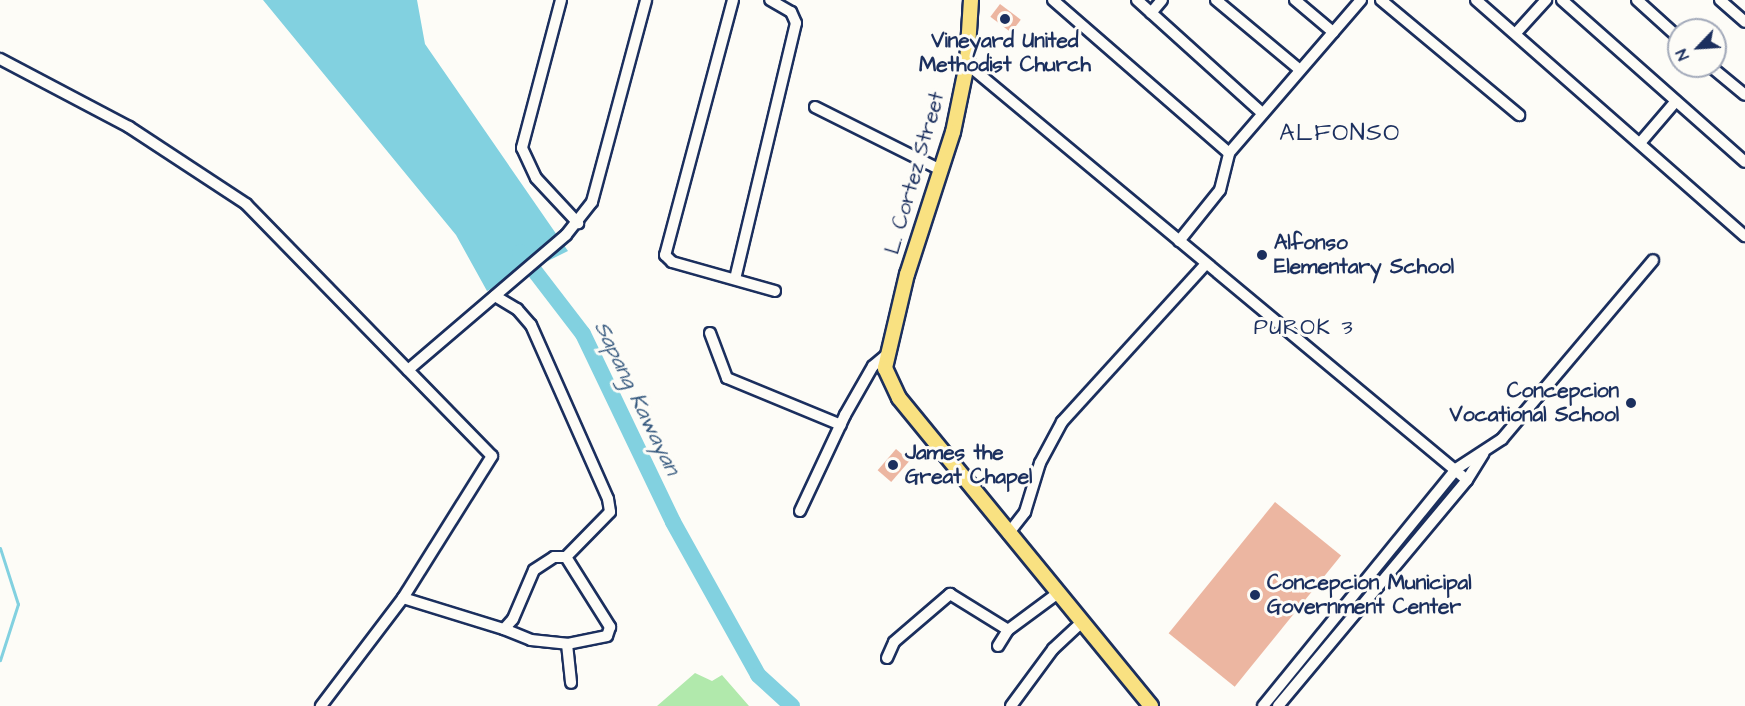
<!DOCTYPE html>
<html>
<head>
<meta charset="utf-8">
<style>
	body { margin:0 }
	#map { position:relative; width:1745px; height:706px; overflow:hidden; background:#fdfcf7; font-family:"Architects Daughter",sans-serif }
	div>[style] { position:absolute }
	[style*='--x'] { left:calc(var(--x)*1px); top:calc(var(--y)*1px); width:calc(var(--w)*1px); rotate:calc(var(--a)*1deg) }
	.green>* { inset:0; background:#b1e9ac }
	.water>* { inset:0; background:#82d1e0 }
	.stream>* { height:3px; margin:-1.5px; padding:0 1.5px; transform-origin:1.5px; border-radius:1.5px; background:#82d1e0 }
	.river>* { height:16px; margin:-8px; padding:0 8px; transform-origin:8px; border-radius:8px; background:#82d1e0 }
	.building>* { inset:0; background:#ecb6a1; transform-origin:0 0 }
	.roads { filter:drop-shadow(2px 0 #1b2f5e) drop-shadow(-2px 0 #1b2f5e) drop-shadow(0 2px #1b2f5e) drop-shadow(0 -2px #1b2f5e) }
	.minor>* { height:10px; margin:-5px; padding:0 5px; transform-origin:5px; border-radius:5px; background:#fdfcf7 }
	.major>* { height:14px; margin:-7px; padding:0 7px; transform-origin:7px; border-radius:7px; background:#f9e181 }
	.dots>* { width:16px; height:16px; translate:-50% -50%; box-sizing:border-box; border:3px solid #fdfcf7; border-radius:50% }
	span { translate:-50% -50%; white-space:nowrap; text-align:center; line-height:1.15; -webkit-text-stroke:6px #fdfcf7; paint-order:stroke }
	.poi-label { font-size:21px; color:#1b2f5e; font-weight:700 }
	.left { translate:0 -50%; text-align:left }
	.right { translate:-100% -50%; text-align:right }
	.street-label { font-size:21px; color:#1b2f5e }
	.neighbourhood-label { font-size:22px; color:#1b2f5e; letter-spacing:1.5px }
	.water-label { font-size:22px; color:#35587e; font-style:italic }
	.quarter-label { font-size:24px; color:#1b2f5e; letter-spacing:1.5px }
	.north { position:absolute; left:1667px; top:18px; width:60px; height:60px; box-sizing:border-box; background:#fdfcf7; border:2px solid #a3aaba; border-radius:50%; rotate:245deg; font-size:16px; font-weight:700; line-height:24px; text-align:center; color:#1b2f5e }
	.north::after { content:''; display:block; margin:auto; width:21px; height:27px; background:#1b2f5e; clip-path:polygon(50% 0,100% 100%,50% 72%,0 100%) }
</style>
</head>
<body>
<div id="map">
	<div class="green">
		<div style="clip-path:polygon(695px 673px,712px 681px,722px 675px,749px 706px,657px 706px)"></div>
	</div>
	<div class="water">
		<div style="clip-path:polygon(263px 0,417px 0,425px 44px,568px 251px,487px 291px,456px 235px)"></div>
	</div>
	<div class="stream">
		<div style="--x:0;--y:548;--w:59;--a:72.2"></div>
		<div style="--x:18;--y:604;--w:59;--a:107.8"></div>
	</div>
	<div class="river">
		<div style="--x:520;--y:252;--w:103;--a:52.5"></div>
		<div style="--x:583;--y:334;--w:208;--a:64.4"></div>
		<div style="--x:673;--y:522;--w:175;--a:60.9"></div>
		<div style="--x:758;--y:675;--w:46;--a:42.4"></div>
	</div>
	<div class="building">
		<div style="left:1000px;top:4px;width:26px;height:16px;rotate:37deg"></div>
		<div style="left:896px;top:449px;width:18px;height:28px;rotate:41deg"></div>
		<div style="left:1275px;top:502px;width:85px;height:169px;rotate:39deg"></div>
	</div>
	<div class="roads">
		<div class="minor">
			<div style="--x:561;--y:0;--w:153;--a:104.8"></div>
			<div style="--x:522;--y:148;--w:33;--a:65"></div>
			<div style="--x:536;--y:178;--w:62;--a:47"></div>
			<div style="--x:733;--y:0;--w:264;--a:104.9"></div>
			<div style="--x:665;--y:255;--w:10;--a:45"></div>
			<div style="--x:672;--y:262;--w:107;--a:15.7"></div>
			<div style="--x:1053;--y:0;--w:233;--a:41"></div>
			<div style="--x:1137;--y:0;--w:169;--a:42.1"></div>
			<div style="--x:1216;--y:0;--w:109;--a:39.8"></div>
			<div style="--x:1295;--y:0;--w:50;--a:40.1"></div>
			<div style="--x:1381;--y:0;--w:180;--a:39.8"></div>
			<div style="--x:1476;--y:0;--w:358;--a:41.3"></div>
			<div style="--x:1562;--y:0;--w:244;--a:41.5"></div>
			<div style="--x:1637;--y:0;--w:57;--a:42.1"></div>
			<div style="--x:1720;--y:0;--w:33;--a:41"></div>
			<div style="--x:1151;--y:13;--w:17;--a:-50"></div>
			<div style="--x:1516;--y:33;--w:45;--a:-47.7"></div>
			<div style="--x:0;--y:59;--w:146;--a:27.8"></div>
			<div style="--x:129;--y:127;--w:140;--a:33.3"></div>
			<div style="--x:246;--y:204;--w:352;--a:45.7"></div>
			<div style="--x:492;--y:456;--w:168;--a:122.1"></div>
			<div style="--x:403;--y:598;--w:136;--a:127.2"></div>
			<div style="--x:967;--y:64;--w:650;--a:39.76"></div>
			<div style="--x:1710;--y:66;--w:45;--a:39.6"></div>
			<div style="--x:815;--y:107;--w:141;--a:26.6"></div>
			<div style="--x:1640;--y:143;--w:55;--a:-49.4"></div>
			<div style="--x:1179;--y:241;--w:65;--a:-51.2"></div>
			<div style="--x:1220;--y:190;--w:38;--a:-76"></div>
			<div style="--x:1229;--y:153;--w:202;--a:-49.2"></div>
			<div style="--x:735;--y:279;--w:263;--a:-76.6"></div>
			<div style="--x:796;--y:23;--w:12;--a:-114"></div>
			<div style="--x:791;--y:12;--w:24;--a:-150"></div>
			<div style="--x:495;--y:296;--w:26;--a:31"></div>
			<div style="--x:517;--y:309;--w:21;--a:49"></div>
			<div style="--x:531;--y:325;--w:190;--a:66.1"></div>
			<div style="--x:608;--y:499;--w:13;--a:81"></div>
			<div style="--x:610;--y:512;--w:63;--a:134.4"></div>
			<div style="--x:710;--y:333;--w:48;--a:69.3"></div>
			<div style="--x:727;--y:378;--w:123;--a:22.4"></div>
			<div style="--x:408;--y:370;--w:208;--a:-40.5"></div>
			<div style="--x:566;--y:235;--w:42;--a:-51.8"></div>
			<div style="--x:592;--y:202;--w:209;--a:-75"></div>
			<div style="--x:800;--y:511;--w:106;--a:-64.9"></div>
			<div style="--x:845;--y:415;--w:56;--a:-60.3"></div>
			<div style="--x:873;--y:366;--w:16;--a:-40"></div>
			<div style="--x:1008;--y:534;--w:28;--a:-52"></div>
			<div style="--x:1025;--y:512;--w:51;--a:-73"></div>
			<div style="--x:1040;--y:463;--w:47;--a:-61.8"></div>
			<div style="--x:1062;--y:422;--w:214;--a:-47.7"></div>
			<div style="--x:403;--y:598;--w:106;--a:17.1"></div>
			<div style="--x:504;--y:629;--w:13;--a:-48"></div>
			<div style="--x:513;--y:619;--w:53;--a:-66.8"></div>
			<div style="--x:534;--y:570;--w:24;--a:-33"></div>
			<div style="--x:554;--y:557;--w:12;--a:0"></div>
			<div style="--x:566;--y:557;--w:83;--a:57.8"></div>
			<div style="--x:610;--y:627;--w:9;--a:108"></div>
			<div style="--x:607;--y:636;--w:41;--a:168.7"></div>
			<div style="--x:567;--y:644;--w:39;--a:84"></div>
			<div style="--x:504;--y:629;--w:29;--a:22"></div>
			<div style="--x:531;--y:640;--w:36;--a:6"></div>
			<div style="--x:998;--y:646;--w:19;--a:-58"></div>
			<div style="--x:887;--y:658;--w:17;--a:-66"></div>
			<div style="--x:894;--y:642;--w:74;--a:-40.6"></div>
			<div style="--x:950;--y:594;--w:68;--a:31.8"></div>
			<div style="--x:1008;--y:630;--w:62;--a:-36.5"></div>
			<div style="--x:1011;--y:706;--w:71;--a:-53.6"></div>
			<div style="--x:1053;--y:649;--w:38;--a:-43"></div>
			<div style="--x:1263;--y:706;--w:306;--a:-50.8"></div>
			<div style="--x:1456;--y:469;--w:55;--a:-33.1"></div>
			<div style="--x:1502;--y:439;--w:234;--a:-49.8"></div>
			<div style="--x:1278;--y:706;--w:295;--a:-50.1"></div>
			<div style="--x:1467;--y:480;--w:31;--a:-58"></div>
		</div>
		<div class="major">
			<div style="--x:971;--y:0;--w:64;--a:93.6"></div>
			<div style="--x:967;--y:64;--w:69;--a:101.6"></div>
			<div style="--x:953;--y:132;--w:149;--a:107.9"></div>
			<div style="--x:907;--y:274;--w:97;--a:103.2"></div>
			<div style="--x:885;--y:368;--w:33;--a:65"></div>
			<div style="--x:899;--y:398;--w:398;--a:50.7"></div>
		</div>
	</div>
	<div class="dots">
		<div style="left:1005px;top:19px;background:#1b2f5e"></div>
		<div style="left:1262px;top:255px;background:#1b2f5e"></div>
		<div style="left:1631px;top:403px;background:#1b2f5e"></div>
		<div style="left:893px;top:465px;background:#1b2f5e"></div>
		<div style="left:1255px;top:595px;background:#1b2f5e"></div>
	</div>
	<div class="poi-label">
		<span style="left:1005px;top:53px">Vineyard United<br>Methodist Church</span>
		<span class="left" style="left:1274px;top:255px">Alfonso<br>Elementary School</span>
		<span class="right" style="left:1619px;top:403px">Concepcion<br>Vocational School</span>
		<span class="left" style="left:905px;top:465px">James the<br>Great Chapel</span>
		<span class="left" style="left:1267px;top:595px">Concepcion Municipal<br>Government Center</span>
	</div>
	<div class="street-label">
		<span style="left:915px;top:173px;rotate:-74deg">L. Cortez Street</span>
	</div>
	<div class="neighbourhood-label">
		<span style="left:1304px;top:328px">PUROK 3</span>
	</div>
	<div class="water-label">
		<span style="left:637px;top:398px;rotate:64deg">Sapang Kawayan</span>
	</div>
	<div class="quarter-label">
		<span style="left:1340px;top:134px">ALFONSO</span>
	</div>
	<div class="north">N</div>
</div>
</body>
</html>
